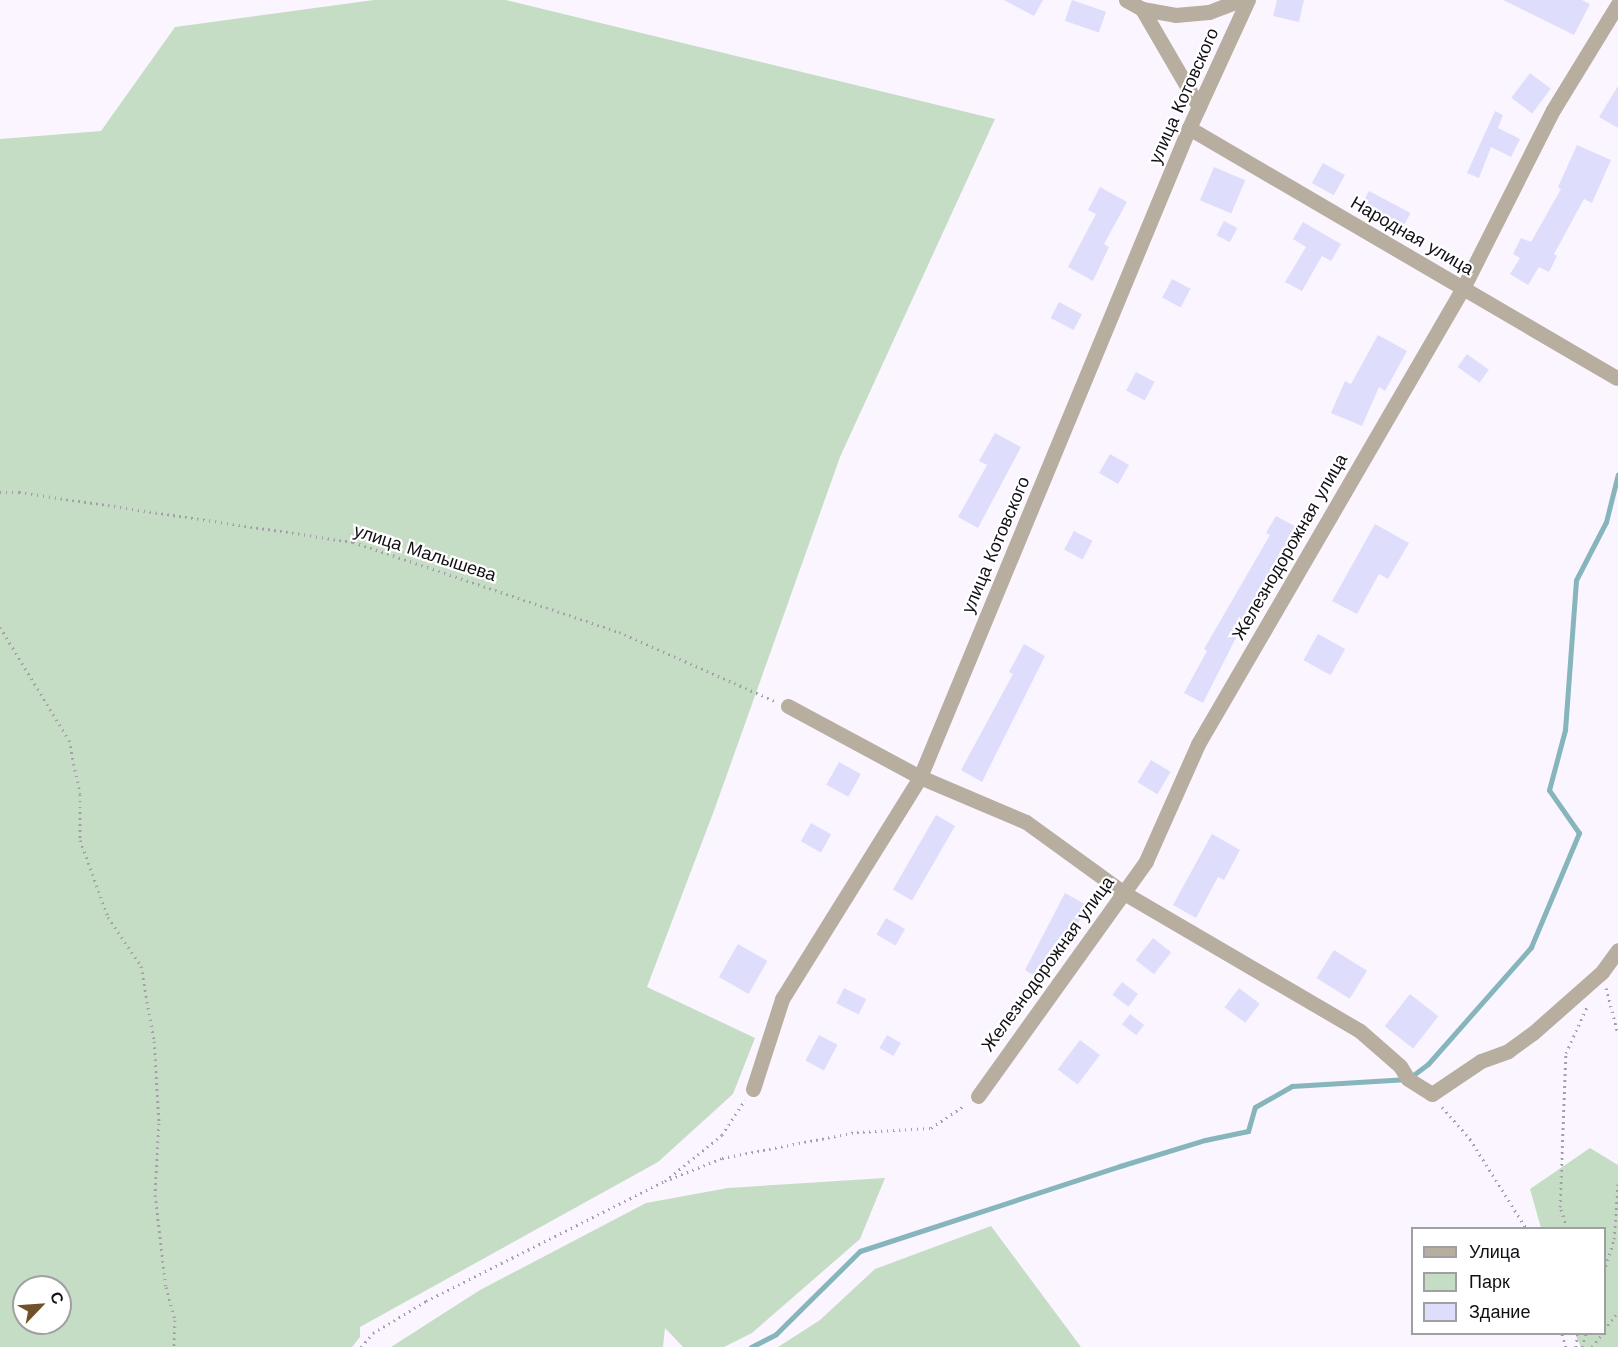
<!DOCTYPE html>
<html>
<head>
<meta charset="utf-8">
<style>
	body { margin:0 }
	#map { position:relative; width:1618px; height:1347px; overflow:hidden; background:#fbf5ff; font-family:"Work Sans",sans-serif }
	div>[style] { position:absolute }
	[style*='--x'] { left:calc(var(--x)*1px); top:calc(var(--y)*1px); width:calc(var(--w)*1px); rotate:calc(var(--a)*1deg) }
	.green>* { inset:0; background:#c6ddc5 }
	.stream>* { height:5px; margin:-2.5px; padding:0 2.5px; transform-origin:2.5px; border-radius:2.5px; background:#86b5bb }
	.building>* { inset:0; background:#dedefc; transform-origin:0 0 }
	.path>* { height:3px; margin-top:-1.5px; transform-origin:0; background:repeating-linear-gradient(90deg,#a49fa8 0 1.5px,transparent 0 6px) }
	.minor>* { height:15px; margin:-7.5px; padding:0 7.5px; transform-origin:7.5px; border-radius:7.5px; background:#b7aea0 }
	span { translate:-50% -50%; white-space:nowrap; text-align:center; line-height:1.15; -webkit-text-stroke:4.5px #fff; paint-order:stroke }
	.street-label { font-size:18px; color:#120f15 }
	.legend { position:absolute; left:1411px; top:1227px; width:195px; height:108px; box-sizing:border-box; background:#fff; border:2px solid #a09fa1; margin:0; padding:8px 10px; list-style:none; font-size:18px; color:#120f15 }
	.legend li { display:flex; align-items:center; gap:12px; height:30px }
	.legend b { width:30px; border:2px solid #a09fa1 }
	.north { position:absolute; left:12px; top:1275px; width:60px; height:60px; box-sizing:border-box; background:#fff; border:2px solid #a09fa1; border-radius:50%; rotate:65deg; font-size:16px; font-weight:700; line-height:24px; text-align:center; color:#120f15 }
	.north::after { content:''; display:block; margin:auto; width:21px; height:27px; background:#715127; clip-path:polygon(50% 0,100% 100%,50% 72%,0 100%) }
</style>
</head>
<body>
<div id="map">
	<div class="green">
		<div style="clip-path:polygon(evenodd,374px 0,506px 0,995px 119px,840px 457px,715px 808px,647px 987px,755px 1038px,733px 1094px,658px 1162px,360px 1327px,360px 1337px,352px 1347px,0 1347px,0 139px,101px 131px,175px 27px,374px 0,24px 1287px,60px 1287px,60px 1323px,24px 1323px,24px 1287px)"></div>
		<div style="clip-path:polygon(1590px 1148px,1618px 1165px,1618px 1347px,1581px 1347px,1575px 1334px,1604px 1334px,1604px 1228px,1541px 1228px,1530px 1189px)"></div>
		<div style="clip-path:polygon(885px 1178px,860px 1239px,752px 1333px,724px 1347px,683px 1347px,665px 1328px,663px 1347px,391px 1347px,480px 1290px,646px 1203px,728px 1188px)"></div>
		<div style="clip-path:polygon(991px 1226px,1081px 1347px,778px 1347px,820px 1320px,875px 1269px)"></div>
	</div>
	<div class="stream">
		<div style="--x:751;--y:1347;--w:28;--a:-27"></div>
		<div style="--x:776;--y:1334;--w:118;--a:-44.7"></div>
		<div style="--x:860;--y:1251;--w:274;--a:-18.1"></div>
		<div style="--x:1120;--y:1166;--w:89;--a:-17"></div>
		<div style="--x:1205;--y:1140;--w:44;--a:-11.8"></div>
		<div style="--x:1248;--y:1131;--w:25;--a:-74"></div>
		<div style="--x:1255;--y:1107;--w:43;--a:-29.6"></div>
		<div style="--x:1292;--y:1086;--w:116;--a:-3.5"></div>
		<div style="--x:1408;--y:1079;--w:25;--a:-37"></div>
		<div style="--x:1428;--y:1064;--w:156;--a:-48.6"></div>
		<div style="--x:1531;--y:947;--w:124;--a:-67.2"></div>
		<div style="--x:1579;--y:833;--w:52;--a:-124.9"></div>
		<div style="--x:1549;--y:790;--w:62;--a:-75.1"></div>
		<div style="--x:1565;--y:730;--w:150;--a:-85.8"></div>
		<div style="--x:1576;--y:580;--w:65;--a:-62.7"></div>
		<div style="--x:1606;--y:522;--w:49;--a:-76"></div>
	</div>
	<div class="building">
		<div style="clip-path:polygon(1004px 0,1043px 0,1034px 16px)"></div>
		<div style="left:1072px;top:0;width:36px;height:22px;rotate:19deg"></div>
		<div style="clip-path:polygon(1277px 0,1304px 0,1299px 22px,1273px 16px)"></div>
		<div style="clip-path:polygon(1503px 0,1582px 0,1590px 4px,1574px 35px)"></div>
		<div style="left:1530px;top:73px;width:26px;height:31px;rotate:37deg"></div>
		<div style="clip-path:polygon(1618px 86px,1618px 128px,1599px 117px)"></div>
		<div style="clip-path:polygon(1495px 111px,1503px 115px,1498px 128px,1520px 139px,1511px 157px,1491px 147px,1479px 178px,1467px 173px)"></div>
		<div style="clip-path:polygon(1577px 145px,1611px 160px,1592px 203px,1584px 199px,1554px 254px,1557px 256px,1549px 272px,1539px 267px,1528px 285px,1510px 274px,1520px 258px,1513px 254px,1521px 238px,1531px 242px,1561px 189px,1558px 187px)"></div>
		<div style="left:1323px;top:163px;width:25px;height:23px;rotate:29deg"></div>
		<div style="left:1214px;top:167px;width:34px;height:36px;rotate:23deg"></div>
		<div style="clip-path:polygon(1100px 187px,1127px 202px,1104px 244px,1109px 247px,1093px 281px,1068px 267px,1096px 214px,1088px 210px)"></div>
		<div style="left:1369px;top:191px;width:47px;height:21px;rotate:28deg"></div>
		<div style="left:1224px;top:221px;width:15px;height:16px;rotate:28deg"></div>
		<div style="clip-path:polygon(1303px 222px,1341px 244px,1331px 261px,1322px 256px,1302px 291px,1285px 282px,1306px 247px,1293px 239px)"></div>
		<div style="left:1172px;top:279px;width:21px;height:21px;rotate:28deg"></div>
		<div style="left:1059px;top:302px;width:26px;height:18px;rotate:28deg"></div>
		<div style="clip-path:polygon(1378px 335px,1407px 351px,1385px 391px,1379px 387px,1362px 426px,1331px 413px,1345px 381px,1351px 384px)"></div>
		<div style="left:1467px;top:354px;width:27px;height:16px;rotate:36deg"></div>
		<div style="left:1136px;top:372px;width:21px;height:21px;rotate:28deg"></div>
		<div style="clip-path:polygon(995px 433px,1021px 447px,978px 528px,958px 517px,987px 465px,979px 461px)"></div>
		<div style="left:1110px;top:454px;width:22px;height:22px;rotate:30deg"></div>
		<div style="clip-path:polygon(1276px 516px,1300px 529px,1283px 566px,1279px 563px,1253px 612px,1250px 610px,1203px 703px,1184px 693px,1207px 651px,1204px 649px,1270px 535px,1266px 533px)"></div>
		<div style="clip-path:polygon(1375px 524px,1409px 543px,1388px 579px,1379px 574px,1357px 614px,1332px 601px)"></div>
		<div style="left:1074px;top:531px;width:21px;height:21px;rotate:28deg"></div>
		<div style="left:1318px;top:634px;width:31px;height:30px;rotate:29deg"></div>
		<div style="clip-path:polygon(1024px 644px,1045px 656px,982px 782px,961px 770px,1013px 674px,1009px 672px)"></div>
		<div style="left:1151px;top:760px;width:23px;height:26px;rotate:31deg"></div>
		<div style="left:839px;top:762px;width:25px;height:26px;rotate:29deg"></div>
		<div style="left:936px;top:815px;width:22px;height:86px;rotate:30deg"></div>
		<div style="left:811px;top:823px;width:23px;height:21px;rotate:29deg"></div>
		<div style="clip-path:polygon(1212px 834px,1240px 850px,1224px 880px,1218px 877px,1196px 918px,1173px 905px)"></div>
		<div style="clip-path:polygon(1065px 893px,1088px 906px,1044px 981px,1025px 970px)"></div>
		<div style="left:886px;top:918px;width:22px;height:19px;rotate:30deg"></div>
		<div style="left:1153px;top:938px;width:23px;height:28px;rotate:38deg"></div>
		<div style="left:738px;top:944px;width:34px;height:38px;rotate:30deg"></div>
		<div style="left:1334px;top:950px;width:39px;height:33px;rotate:32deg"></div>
		<div style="left:1122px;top:982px;width:20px;height:16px;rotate:37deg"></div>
		<div style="left:844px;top:988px;width:25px;height:17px;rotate:27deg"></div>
		<div style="left:1239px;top:988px;width:26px;height:24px;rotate:37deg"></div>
		<div style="left:1410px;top:994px;width:36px;height:41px;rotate:38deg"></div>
		<div style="left:1130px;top:1014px;width:18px;height:13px;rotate:38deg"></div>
		<div style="left:819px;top:1035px;width:21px;height:29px;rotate:28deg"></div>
		<div style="left:887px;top:1035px;width:16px;height:15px;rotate:30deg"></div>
		<div style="left:1080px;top:1040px;width:25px;height:37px;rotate:37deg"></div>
	</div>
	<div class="path">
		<div style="--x:0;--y:492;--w:19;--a:0"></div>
		<div style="--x:19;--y:492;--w:338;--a:8.5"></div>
		<div style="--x:353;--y:542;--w:281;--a:18.7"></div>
		<div style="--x:619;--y:632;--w:171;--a:23.9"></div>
		<div style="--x:0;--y:627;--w:132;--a:58.6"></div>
		<div style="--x:69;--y:740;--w:55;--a:78.5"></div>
		<div style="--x:80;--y:794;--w:46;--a:90"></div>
		<div style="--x:80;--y:840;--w:82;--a:70"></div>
		<div style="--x:108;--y:917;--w:59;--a:56"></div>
		<div style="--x:141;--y:966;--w:76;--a:80.2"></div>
		<div style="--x:154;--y:1041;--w:82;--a:86.5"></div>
		<div style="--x:159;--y:1123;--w:72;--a:93.2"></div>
		<div style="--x:155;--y:1195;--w:93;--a:83.2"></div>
		<div style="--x:166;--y:1287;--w:34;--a:75"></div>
		<div style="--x:175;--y:1320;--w:27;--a:92"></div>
		<div style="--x:1606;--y:988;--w:48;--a:75.4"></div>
		<div style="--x:1442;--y:1107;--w:43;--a:48.8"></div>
		<div style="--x:1470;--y:1139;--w:105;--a:57.8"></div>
		<div style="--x:670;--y:1179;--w:56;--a:-22"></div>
		<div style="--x:722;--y:1158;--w:137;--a:-10.9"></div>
		<div style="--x:857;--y:1132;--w:74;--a:-3.1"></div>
		<div style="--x:931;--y:1128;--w:41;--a:-34.1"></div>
		<div style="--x:1567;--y:1228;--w:22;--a:-108"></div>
		<div style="--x:1560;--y:1207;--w:154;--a:-87.8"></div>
		<div style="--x:1566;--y:1053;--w:51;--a:-65.5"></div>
		<div style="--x:1604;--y:1272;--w:34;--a:-73"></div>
		<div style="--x:1614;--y:1239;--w:55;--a:-85.8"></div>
		<div style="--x:1604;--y:1330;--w:23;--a:-52"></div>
		<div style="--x:1562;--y:1334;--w:14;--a:73"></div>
		<div style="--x:361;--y:1347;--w:18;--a:-49"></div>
		<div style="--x:373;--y:1333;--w:62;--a:-31.1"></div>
		<div style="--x:426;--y:1301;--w:267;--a:-26.7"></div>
		<div style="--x:665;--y:1181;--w:73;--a:-38.9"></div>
		<div style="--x:722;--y:1135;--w:42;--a:-56.7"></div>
		<div style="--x:1576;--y:1347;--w:13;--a:-86"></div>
		<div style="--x:1582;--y:1347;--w:14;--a:-73"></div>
		<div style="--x:1592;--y:1347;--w:16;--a:-52"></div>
	</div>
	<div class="minor">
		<div style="--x:1126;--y:0;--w:18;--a:29"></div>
		<div style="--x:1142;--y:9;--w:34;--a:10"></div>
		<div style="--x:1175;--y:15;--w:34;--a:-5"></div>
		<div style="--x:1209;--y:12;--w:33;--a:-21"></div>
		<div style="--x:1142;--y:9;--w:113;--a:59.8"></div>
		<div style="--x:1189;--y:128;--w:495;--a:30.3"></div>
		<div style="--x:788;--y:706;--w:150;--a:28.3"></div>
		<div style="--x:920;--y:777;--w:115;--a:23"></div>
		<div style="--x:1026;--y:822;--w:121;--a:35.9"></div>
		<div style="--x:1124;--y:893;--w:273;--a:30.3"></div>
		<div style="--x:1360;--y:1031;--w:53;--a:41.2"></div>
		<div style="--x:1400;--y:1066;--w:15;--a:58"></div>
		<div style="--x:1408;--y:1079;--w:28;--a:32"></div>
		<div style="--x:1432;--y:1094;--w:59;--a:-34"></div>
		<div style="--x:1481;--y:1061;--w:29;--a:-20"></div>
		<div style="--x:1508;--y:1051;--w:31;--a:-36"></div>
		<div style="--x:1533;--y:1033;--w:92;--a:-41.5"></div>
		<div style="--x:1602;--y:972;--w:27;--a:-54"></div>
		<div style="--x:753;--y:1089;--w:95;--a:-72.1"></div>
		<div style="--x:782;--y:999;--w:261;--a:-58.1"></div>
		<div style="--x:920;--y:777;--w:703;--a:-67.49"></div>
		<div style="--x:1189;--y:128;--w:141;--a:-65.3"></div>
		<div style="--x:978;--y:1096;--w:289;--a:-54.4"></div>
		<div style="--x:1146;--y:861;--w:128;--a:-66"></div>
		<div style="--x:1198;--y:744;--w:527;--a:-59.84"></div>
		<div style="--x:1463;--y:288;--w:199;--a:-63.2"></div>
		<div style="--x:1553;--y:110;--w:124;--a:-58.5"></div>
	</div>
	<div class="street-label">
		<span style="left:1184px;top:96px;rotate:-66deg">улица Котовского</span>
		<span style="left:1412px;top:236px;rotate:30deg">Народная улица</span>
		<span style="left:996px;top:545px;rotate:-67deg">улица Котовского</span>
		<span style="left:1290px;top:547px;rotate:-60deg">Железнодорожная улица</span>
		<span style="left:425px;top:553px;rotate:18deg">улица Малышева</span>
		<span style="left:1048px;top:964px;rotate:-54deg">Железнодорожная улица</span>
	</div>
	<ul class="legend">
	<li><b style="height:8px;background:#b7aea0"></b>Улица</li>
	<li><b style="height:16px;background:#c6ddc5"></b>Парк</li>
	<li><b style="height:16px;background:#dedefc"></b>Здание</li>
	</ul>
	<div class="north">С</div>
</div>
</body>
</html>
